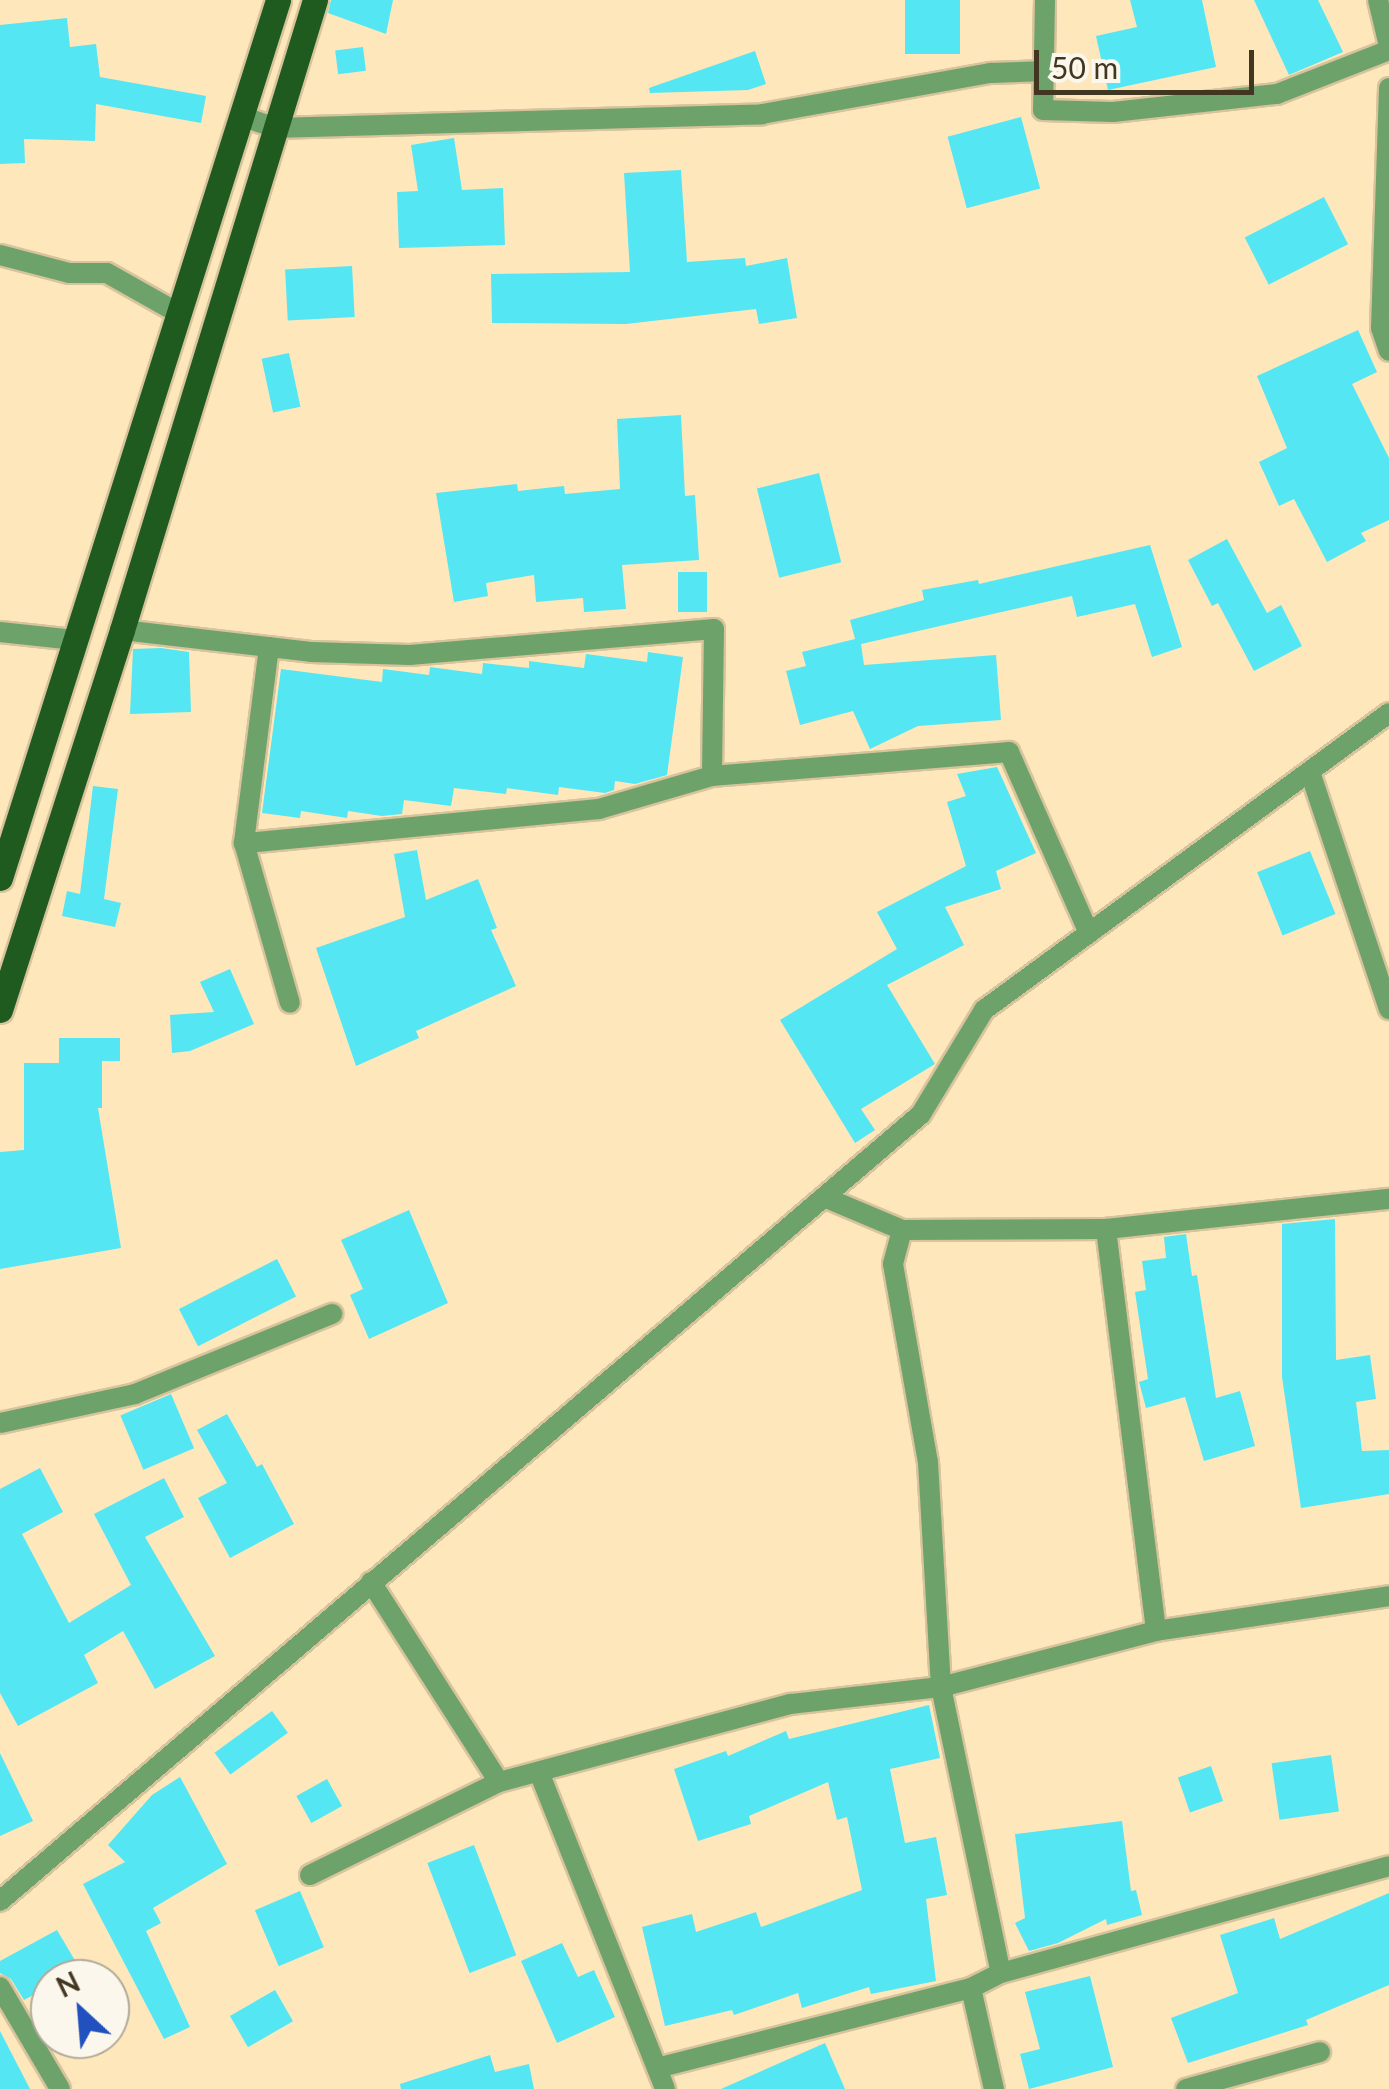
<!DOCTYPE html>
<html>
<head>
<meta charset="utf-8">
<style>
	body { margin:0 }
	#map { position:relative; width:1389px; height:2089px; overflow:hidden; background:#fee7bb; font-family:Lato,sans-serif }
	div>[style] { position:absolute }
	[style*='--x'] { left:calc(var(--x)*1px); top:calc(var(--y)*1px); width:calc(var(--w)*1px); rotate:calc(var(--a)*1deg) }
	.building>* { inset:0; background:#54e6f3; transform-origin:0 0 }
	.roads { filter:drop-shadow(2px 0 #d8c49c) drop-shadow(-2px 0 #d8c49c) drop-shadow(0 2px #d8c49c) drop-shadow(0 -2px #d8c49c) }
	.street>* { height:20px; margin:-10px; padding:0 10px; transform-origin:10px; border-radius:10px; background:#6ea26b }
	.primary>* { height:25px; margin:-12.5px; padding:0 12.5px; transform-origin:12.5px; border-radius:12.5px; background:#1f5a1f }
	span { translate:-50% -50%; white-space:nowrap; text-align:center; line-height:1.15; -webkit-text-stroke:10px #fcf7ec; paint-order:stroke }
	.north { position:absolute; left:30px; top:1959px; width:100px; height:100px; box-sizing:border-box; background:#fcf7ec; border:2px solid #b1aa9a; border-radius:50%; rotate:334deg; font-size:28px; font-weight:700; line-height:40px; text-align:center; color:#413620 }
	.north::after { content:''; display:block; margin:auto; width:35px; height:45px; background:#2151bf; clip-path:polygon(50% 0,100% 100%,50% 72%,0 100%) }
	.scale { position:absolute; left:1034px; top:50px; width:220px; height:45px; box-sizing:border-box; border:5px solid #413620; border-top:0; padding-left:12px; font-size:30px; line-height:35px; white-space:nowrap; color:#413620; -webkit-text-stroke:8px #fcf7ec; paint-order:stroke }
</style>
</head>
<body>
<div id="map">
	<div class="building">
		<div style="clip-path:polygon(331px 0,393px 0,386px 34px,328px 13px)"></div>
		<div style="left:905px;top:0;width:55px;height:54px"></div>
		<div style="clip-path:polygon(1130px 0,1202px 0,1216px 67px,1108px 90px,1096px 36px,1137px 27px)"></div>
		<div style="clip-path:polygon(1254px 0,1318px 0,1343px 52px,1289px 75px)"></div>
		<div style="clip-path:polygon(67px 18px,70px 47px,96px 44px,100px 77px,206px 96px,201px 123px,96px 104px,95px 141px,24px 139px,25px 163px,0 164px,0 25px)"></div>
		<div style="left:363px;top:47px;width:24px;height:28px;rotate:83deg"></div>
		<div style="clip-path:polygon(755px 51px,766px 84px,748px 90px,650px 93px,649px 88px)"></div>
		<div style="left:1021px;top:117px;width:74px;height:76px;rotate:75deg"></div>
		<div style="clip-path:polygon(454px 138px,462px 190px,503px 188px,505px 245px,399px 248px,397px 192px,418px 191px,411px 145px)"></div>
		<div style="clip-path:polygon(681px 170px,687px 262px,745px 258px,746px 266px,787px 258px,797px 318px,759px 324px,756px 309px,626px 324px,492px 323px,491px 274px,630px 272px,624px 173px)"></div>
		<div style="left:1324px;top:197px;width:53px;height:89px;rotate:63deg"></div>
		<div style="left:352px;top:266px;width:51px;height:67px;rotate:87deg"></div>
		<div style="clip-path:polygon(1358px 330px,1377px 372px,1352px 384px,1389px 458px,1389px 520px,1361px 533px,1366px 541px,1327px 562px,1294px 499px,1279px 506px,1259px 462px,1287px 448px,1257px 376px)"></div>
		<div style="left:289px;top:353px;width:55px;height:28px;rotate:78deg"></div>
		<div style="clip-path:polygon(681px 415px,685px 496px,695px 495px,699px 560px,622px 565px,626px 609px,584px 612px,583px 598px,536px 602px,534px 575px,486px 583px,488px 596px,454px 602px,436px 493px,517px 484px,518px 491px,564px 486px,565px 494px,620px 489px,617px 419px)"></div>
		<div style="left:819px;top:473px;width:92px;height:64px;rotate:76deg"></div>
		<div style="clip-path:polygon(1227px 539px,1267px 613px,1281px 605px,1302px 646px,1254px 671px,1218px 603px,1212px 606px,1188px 560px)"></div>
		<div style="clip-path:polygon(1150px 545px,1182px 647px,1152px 657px,1135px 604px,1077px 617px,1072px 596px,861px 644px,864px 665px,996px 655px,1001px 720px,918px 726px,870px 749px,853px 711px,800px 725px,786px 671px,806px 666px,802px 652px,855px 639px,850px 620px,924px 600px,922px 590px,978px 580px,979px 584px)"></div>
		<div style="left:678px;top:572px;width:29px;height:40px"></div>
		<div style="clip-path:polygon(161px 648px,189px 652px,191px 712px,130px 714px,133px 649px)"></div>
		<div style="clip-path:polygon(648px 652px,683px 657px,667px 775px,635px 784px,615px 781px,614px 790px,605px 793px,559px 787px,558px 795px,507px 788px,506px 794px,454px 788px,451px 806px,404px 800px,402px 814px,382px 816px,348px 811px,347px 818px,301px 811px,300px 818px,262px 813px,281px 669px,382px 682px,383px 669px,429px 675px,430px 667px,482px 674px,483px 663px,529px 668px,529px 661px,584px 668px,586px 654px,647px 662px)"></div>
		<div style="clip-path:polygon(997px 767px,1036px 853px,996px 871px,1001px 889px,945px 907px,964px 945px,887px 985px,935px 1064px,861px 1109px,875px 1130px,855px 1143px,780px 1020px,897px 949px,877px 912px,966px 866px,947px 802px,966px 796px,957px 774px)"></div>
		<div style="clip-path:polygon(93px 786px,118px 789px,104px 899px,121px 903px,115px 927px,62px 916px,67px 891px,80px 894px)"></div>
		<div style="clip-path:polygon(417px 850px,426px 900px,478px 879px,497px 928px,491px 930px,516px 986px,416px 1031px,419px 1038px,356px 1066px,316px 948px,405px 917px,394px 854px)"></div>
		<div style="left:1310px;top:851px;width:68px;height:57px;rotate:68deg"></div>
		<div style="clip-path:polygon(230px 969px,254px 1024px,190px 1051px,172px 1053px,170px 1015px,214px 1012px,200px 982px)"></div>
		<div style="clip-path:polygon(59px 1038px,120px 1038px,120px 1061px,102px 1061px,102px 1108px,98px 1108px,121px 1248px,0 1269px,0 1152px,24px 1150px,24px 1063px,59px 1063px)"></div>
		<div style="clip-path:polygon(409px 1210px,448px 1303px,369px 1339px,350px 1295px,363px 1289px,341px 1240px)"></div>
		<div style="clip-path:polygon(1335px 1219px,1336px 1360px,1370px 1355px,1376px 1399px,1356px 1402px,1362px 1451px,1389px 1450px,1389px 1494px,1301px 1508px,1282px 1377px,1282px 1224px)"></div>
		<div style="clip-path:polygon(1186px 1234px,1192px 1276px,1197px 1275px,1216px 1398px,1240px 1391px,1255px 1446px,1204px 1461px,1185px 1397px,1146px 1408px,1139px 1382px,1148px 1379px,1135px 1292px,1146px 1290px,1142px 1261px,1166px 1258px,1164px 1237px)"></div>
		<div style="left:277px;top:1259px;width:42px;height:110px;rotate:63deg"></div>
		<div style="left:171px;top:1394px;width:59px;height:55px;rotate:67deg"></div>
		<div style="clip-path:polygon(227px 1414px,257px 1467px,262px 1464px,294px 1524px,230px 1558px,198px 1498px,227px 1483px,197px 1430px)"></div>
		<div style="clip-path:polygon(40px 1468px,63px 1512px,22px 1534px,69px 1623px,131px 1585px,94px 1514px,164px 1478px,184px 1517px,145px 1537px,215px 1656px,155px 1689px,123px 1631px,84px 1655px,98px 1683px,18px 1726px,0 1693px,0 1489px)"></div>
		<div style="clip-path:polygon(929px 1705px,940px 1758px,890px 1769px,905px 1843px,936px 1837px,947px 1895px,926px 1899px,936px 1981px,871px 1994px,869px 1987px,802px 2008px,798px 1993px,734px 2015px,732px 2010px,665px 2026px,642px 1927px,692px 1914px,696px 1932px,756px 1912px,761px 1927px,862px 1890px,847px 1817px,837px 1820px,828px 1782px,749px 1816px,751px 1824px,698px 1841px,674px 1769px,726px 1751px,728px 1756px,786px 1731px,789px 1739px)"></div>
		<div style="left:272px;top:1711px;width:27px;height:71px;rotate:54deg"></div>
		<div style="clip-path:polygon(0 1753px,33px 1821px,0 1836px)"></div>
		<div style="left:1331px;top:1755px;width:57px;height:60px;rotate:82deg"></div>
		<div style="left:1211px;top:1766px;width:37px;height:35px;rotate:71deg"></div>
		<div style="clip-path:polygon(180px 1777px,227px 1864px,153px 1908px,161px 1923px,146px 1931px,190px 2027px,164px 2039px,83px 1884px,125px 1862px,108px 1845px,152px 1795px)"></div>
		<div style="left:327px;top:1779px;width:31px;height:35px;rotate:61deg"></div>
		<div style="clip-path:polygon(1122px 1821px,1131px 1891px,1136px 1890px,1142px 1915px,1107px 1925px,1106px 1919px,1058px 1943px,1029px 1951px,1015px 1923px,1025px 1918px,1015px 1834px)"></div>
		<div style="left:474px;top:1845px;width:118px;height:50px;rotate:69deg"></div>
		<div style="left:300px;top:1891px;width:61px;height:49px;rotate:67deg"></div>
		<div style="clip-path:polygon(1389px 1893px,1389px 1985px,1306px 2020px,1308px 2025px,1188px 2063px,1171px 2018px,1238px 1993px,1220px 1935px,1274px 1918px,1280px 1939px)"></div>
		<div style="clip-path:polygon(57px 1930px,80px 1969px,62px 1979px,50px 1979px,50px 1986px,24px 2000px,11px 1979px,0 1973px,0 1961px)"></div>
		<div style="clip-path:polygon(562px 1943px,578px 1977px,594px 1970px,615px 2017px,557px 2043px,521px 1961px)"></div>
		<div style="clip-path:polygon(1090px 1976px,1113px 2067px,1029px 2089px,1020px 2054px,1040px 2049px,1025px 1992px)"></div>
		<div style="left:275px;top:1990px;width:36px;height:52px;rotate:60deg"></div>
		<div style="clip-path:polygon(0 2031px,30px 2089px,0 2089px)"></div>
		<div style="clip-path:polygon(825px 2043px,845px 2089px,721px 2089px)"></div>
		<div style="clip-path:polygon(490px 2055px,495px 2072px,529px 2064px,534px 2089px,401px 2089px,400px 2084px)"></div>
	</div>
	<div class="roads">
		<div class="street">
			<div style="--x:1045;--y:0;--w:110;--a:91"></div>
			<div style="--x:1043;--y:110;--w:70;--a:1.6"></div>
			<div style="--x:1113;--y:112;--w:165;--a:-6.3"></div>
			<div style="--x:1277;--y:94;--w:120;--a:-21.4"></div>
			<div style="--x:1378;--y:0;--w:47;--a:76.6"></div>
			<div style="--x:1389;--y:88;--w:240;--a:91.9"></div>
			<div style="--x:1381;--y:328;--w:24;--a:71"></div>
			<div style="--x:241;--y:116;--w:36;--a:19"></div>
			<div style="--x:275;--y:128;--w:487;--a:-1.6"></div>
			<div style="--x:762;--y:114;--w:233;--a:-10.2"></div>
			<div style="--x:991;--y:73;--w:55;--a:-2.1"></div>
			<div style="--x:0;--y:255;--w:71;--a:14.6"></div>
			<div style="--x:69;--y:273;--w:38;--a:0"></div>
			<div style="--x:107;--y:273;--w:81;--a:29.4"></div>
			<div style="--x:122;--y:630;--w:190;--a:6.6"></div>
			<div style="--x:311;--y:652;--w:99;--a:1.7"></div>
			<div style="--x:410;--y:655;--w:305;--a:-4.9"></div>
			<div style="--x:714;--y:629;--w:147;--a:90.8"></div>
			<div style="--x:712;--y:776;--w:118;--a:163.7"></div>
			<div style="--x:599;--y:809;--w:357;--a:174.5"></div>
			<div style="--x:0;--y:632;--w:75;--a:6.1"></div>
			<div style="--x:269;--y:647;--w:198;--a:97.3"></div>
			<div style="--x:244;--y:843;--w:166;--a:74"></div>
			<div style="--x:1310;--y:772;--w:250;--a:71.6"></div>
			<div style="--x:712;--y:776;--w:298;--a:-4.6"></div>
			<div style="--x:1009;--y:752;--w:198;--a:66.2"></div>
			<div style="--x:824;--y:1197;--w:85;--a:22.9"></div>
			<div style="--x:902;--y:1230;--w:204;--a:-0.3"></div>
			<div style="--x:1106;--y:1229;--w:285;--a:-6.1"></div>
			<div style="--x:1106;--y:1229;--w:405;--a:82.9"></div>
			<div style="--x:902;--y:1230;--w:35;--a:105"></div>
			<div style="--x:893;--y:1264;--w:201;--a:80"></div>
			<div style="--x:928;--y:1462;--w:225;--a:86.7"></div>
			<div style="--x:941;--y:1687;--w:292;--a:78.2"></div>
			<div style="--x:0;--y:1423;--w:138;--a:-12.1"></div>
			<div style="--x:135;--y:1394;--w:213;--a:-22.1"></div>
			<div style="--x:371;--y:1582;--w:237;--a:57.4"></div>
			<div style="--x:539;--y:1772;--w:341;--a:68.3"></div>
			<div style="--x:310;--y:1875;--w:211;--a:-26.2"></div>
			<div style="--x:499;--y:1782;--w:302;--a:-15"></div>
			<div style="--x:791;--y:1704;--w:151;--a:-6.5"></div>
			<div style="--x:941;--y:1687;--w:222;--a:-14.6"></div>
			<div style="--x:1156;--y:1631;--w:236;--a:-8.5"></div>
			<div style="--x:0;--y:1901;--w:1211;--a:-40.51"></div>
			<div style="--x:921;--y:1114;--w:122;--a:-58.8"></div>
			<div style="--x:984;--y:1010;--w:502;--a:-36.25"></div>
			<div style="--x:0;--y:1987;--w:118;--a:59.5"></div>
			<div style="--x:971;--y:1988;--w:104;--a:77.2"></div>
			<div style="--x:657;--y:2068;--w:324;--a:-14.3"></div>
			<div style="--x:971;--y:1988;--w:34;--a:-27"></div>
			<div style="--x:1001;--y:1973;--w:402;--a:-15.4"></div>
			<div style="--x:1186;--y:2089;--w:139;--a:-15.4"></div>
		</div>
		<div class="primary">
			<div style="--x:0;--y:878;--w:921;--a:-72.43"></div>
			<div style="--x:0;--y:1010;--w:399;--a:-72.2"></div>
			<div style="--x:122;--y:630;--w:659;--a:-72.97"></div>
		</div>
	</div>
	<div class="north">N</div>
	<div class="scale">50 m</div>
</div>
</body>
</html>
